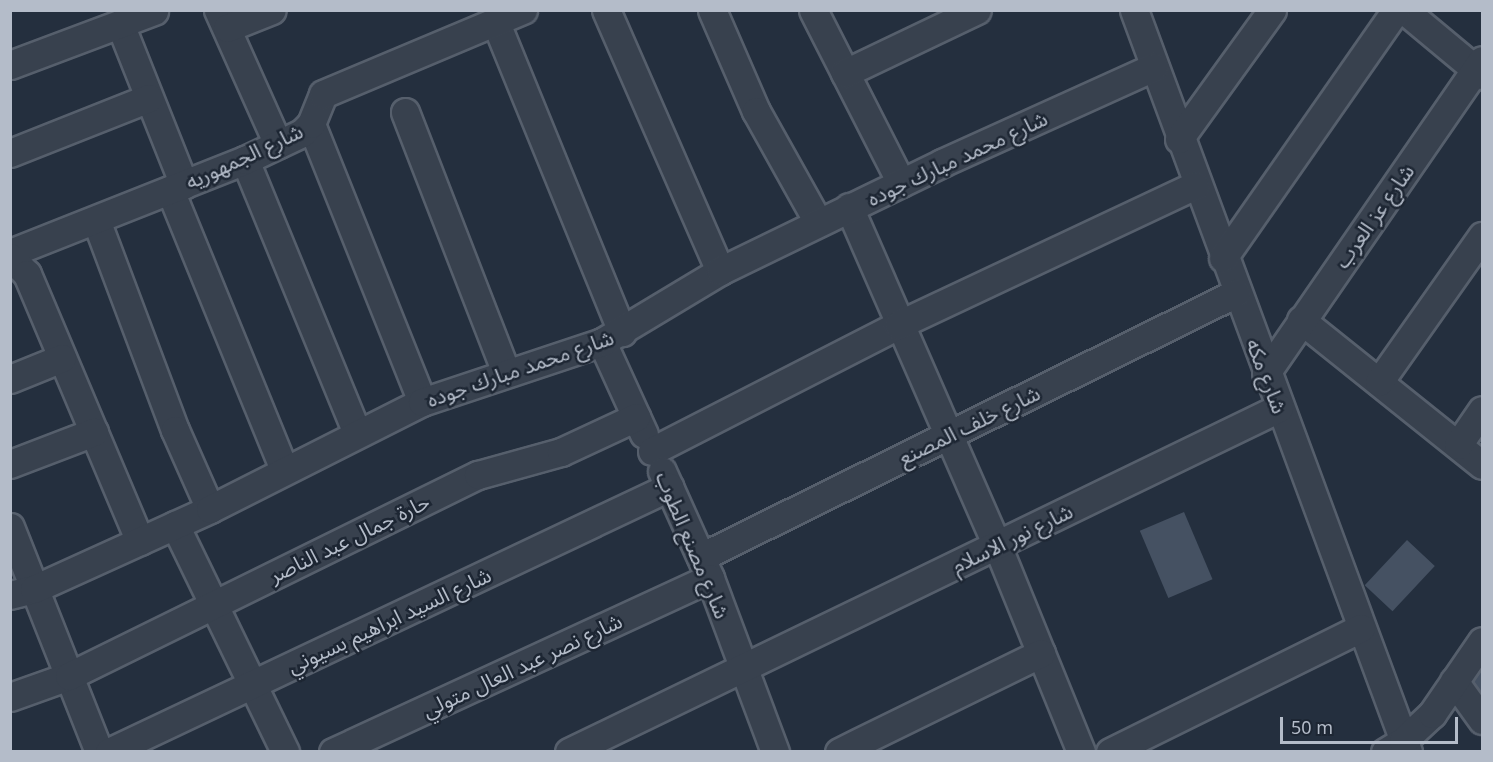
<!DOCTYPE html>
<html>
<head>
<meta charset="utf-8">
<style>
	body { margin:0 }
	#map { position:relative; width:1493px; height:762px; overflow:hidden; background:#242f3e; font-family:"Noto Sans","Noto Sans Arabic",sans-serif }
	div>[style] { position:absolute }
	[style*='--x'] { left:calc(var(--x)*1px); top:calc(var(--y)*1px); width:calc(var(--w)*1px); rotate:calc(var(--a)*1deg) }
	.building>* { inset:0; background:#455162; transform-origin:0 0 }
	.roads { filter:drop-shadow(2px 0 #565f6c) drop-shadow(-2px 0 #565f6c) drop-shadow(0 2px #565f6c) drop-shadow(0 -2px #565f6c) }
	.minor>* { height:27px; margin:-13.5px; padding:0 13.5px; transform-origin:13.5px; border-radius:13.5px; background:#38414e }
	span { translate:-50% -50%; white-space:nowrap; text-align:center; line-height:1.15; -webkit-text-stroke:5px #1d2633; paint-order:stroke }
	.street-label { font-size:21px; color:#b4bcc9 }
	.frame { position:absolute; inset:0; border:12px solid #b4bcc9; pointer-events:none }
	.scale { position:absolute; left:1280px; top:717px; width:178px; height:27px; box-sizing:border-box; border:3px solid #b4bcc9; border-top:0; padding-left:8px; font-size:18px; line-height:21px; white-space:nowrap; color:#b4bcc9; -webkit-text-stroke:4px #1d2633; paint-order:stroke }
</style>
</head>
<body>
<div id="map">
	<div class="building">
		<div style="left:1184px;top:512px;width:73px;height:48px;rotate:67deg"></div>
		<div style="left:1407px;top:540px;width:38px;height:62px;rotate:43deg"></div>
		<div style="clip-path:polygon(1482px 665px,1482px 704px,1464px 678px)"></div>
	</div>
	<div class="roads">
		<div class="minor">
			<div style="--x:218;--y:10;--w:147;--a:65.9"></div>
			<div style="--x:606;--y:10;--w:285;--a:66.4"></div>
			<div style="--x:712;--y:10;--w:110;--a:66.5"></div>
			<div style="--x:756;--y:111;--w:127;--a:60.8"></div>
			<div style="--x:813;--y:10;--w:194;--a:63"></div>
			<div style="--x:1134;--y:10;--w:791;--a:69.73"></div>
			<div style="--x:1404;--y:10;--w:102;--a:39.8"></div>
			<div style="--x:496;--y:23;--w:334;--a:67.8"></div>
			<div style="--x:120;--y:24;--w:173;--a:68.3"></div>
			<div style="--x:227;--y:28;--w:48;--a:-21.8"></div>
			<div style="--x:10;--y:65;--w:154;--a:-20.6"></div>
			<div style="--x:845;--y:73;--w:146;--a:-25.5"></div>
			<div style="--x:405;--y:112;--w:280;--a:68.8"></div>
			<div style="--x:311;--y:124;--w:299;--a:68.2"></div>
			<div style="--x:1179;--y:139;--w:159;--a:-54.2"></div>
			<div style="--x:10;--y:153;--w:149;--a:-21.6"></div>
			<div style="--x:245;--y:160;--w:295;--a:67.7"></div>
			<div style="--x:170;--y:190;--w:302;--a:67.8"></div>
			<div style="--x:849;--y:207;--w:369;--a:66.4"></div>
			<div style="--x:997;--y:545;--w:223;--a:67.9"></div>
			<div style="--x:96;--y:220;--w:224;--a:69.4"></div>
			<div style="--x:175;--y:430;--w:86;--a:66.1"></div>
			<div style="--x:10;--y:253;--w:253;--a:-21.6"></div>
			<div style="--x:245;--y:160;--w:63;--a:-25.3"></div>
			<div style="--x:302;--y:133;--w:13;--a:-45"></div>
			<div style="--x:311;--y:124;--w:32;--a:-68"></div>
			<div style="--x:323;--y:94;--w:217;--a:-22.8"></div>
			<div style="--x:10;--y:257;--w:24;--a:45"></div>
			<div style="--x:27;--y:274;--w:290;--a:67.1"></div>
			<div style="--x:1223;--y:258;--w:302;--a:-55.1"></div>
			<div style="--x:1301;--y:320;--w:232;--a:38.7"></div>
			<div style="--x:602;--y:342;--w:101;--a:65.5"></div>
			<div style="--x:1266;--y:373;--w:380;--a:-55.4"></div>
			<div style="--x:10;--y:379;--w:56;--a:-22"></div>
			<div style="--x:1379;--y:382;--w:179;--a:-54.8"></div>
			<div style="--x:1458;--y:445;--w:42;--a:-55.6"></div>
			<div style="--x:652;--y:451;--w:276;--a:-27.1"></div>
			<div style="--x:898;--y:325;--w:328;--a:-25.2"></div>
			<div style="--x:10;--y:464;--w:90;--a:-20.9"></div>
			<div style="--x:662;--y:471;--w:117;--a:65.8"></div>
			<div style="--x:710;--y:578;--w:186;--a:69.5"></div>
			<div style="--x:175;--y:525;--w:252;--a:64.1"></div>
			<div style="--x:10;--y:527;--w:242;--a:68.4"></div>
			<div style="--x:701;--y:557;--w:597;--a:-26.26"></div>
			<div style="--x:10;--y:595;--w:25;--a:-14"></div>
			<div style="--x:34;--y:589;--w:193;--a:-24.4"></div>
			<div style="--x:210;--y:509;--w:237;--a:-26.8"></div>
			<div style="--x:422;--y:402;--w:190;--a:-18.4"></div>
			<div style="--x:602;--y:342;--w:138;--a:-31"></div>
			<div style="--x:720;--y:271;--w:247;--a:-25.9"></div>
			<div style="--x:942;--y:163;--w:233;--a:-24.4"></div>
			<div style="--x:1454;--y:681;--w:48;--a:54.3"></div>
			<div style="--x:10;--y:697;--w:63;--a:-19.6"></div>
			<div style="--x:69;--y:676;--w:456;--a:-26.2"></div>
			<div style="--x:478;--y:475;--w:86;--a:-15.5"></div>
			<div style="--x:561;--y:452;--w:83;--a:-25"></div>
			<div style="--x:109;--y:752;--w:620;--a:-25.32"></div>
			<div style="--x:333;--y:752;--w:415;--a:-24.8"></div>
			<div style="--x:569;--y:752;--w:789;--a:-25.85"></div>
			<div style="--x:839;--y:752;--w:225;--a:-26.1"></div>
			<div style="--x:1110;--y:752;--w:280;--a:-26.3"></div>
			<div style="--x:1385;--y:752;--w:21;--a:-31"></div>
			<div style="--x:1403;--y:741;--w:40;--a:-43"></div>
			<div style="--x:1432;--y:714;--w:88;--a:-55.6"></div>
		</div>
	</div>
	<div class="street-label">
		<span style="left:244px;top:156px;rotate:-25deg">شارع الجمهوريه</span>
		<span style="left:957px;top:158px;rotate:-25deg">شارع محمد مبارك جوده</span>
		<span style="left:1374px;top:216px;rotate:-55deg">شارع عز العرب</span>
		<span style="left:520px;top:368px;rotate:-19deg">شارع محمد مبارك جوده</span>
		<span style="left:1267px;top:376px;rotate:69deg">شارع مكه</span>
		<span style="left:969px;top:425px;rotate:-26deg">شارع خلف المصنع</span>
		<span style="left:349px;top:538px;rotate:-26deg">حارة جمال عبد الناصر</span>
		<span style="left:1012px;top:538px;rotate:-26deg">شارع نور الاسلام</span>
		<span style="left:693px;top:545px;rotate:67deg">شارع مصنع الطوب</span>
		<span style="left:389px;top:620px;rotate:-25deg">شارع السيد ابراهيم بسيوني</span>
		<span style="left:522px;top:665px;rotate:-25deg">شارع نصر عبد العال متولي</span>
	</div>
	<div class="frame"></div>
	<div class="scale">50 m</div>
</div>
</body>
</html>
